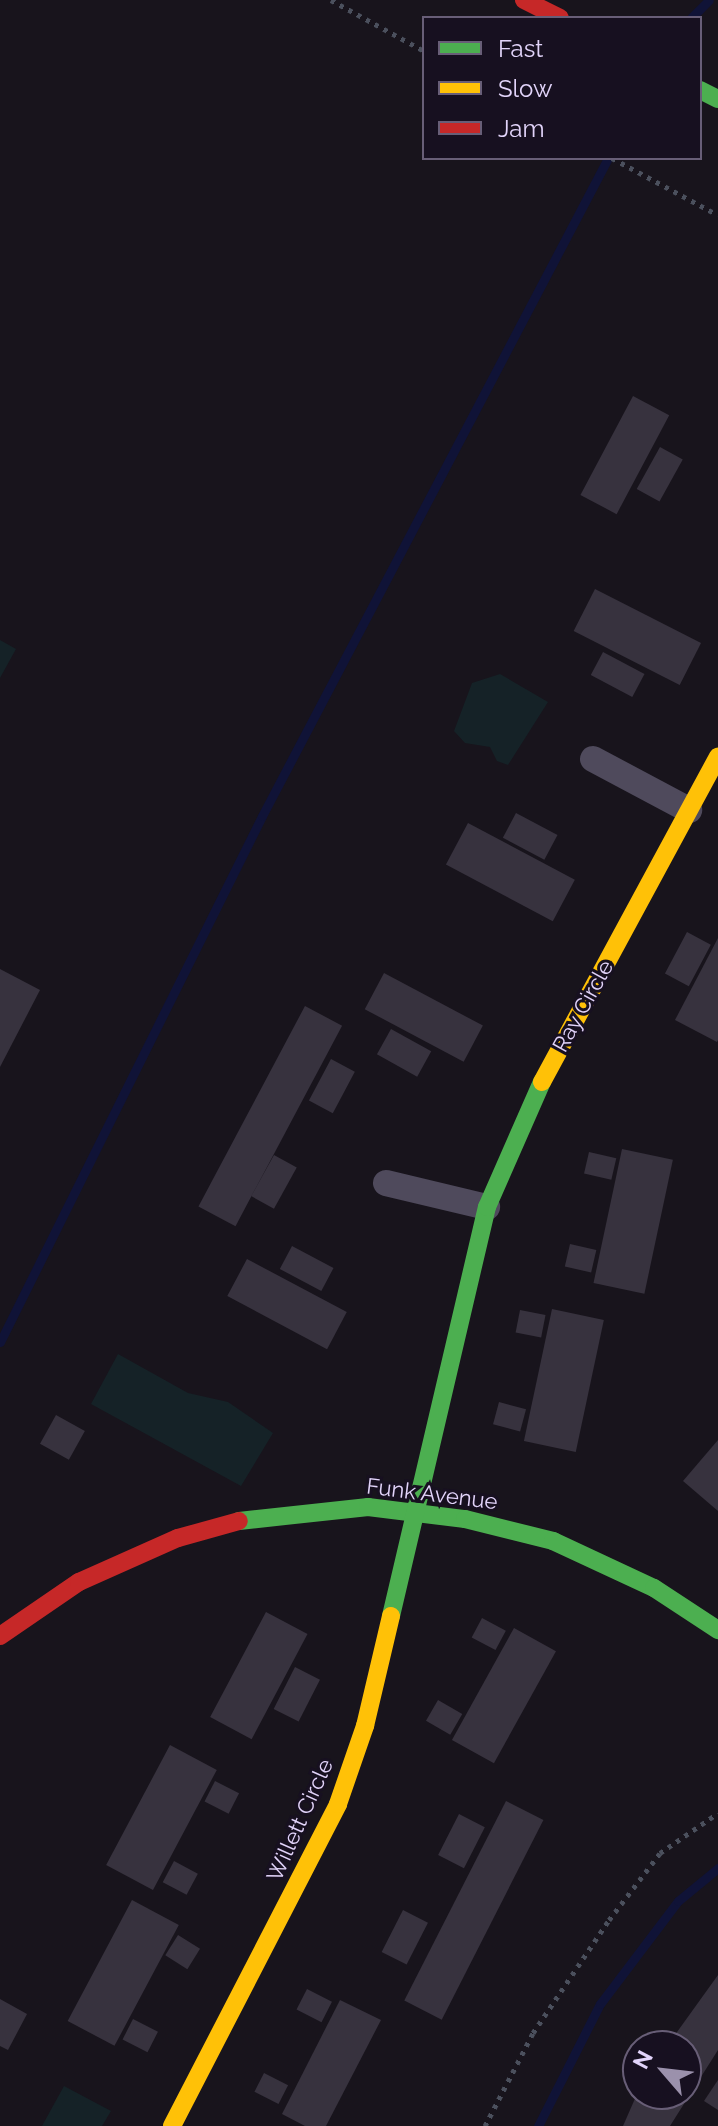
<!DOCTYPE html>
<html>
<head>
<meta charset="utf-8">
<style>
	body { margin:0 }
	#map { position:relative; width:718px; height:2126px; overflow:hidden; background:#18141c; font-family:Raleway,sans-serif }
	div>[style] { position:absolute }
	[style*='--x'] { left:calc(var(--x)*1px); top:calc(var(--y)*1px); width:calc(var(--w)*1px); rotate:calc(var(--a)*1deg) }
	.green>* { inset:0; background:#152227 }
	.stream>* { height:9px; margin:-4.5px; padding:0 4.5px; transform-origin:4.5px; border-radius:4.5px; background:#101337 }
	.building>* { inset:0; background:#37323e; transform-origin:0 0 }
	.path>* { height:5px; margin-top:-2.5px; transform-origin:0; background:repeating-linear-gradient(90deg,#4b505d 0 4px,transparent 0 10px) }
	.street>* { height:26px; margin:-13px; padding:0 13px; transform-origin:13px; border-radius:13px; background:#4f4a5c }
	.fast>* { height:18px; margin:-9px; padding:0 9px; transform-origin:9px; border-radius:9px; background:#4caf50 }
	.slow>* { height:18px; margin:-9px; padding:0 9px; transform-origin:9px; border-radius:9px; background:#ffc107 }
	.jam>* { height:18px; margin:-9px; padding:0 9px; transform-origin:9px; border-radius:9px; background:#c62828 }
	span { translate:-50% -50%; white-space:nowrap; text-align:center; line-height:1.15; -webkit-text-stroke:6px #171020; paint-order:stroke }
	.street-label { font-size:22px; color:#e2d4fa }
	.legend { position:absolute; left:422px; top:16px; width:280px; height:144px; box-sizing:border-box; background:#171020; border:2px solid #685e77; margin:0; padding:10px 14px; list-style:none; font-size:24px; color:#e2d4fa }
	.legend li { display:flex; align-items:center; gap:16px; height:40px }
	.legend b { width:40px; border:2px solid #685e77 }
	.north { position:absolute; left:622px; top:2030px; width:80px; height:80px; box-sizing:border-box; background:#171020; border:2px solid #685e77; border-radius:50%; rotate:298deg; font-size:22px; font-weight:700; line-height:32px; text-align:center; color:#e2d4fa }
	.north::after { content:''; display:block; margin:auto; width:28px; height:36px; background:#9b91ac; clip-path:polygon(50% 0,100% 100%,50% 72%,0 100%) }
</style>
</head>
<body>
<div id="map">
	<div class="green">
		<div style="clip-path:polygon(0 640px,16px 649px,0 678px)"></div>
		<div style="clip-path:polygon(500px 674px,548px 702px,508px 765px,497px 761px,490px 747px,465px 743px,454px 731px,472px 683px)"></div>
		<div style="clip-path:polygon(118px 1354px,188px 1393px,228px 1402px,273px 1433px,241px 1486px,91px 1404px)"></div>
		<div style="clip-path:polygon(64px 2086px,111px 2111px,102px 2126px,42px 2126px)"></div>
	</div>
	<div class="stream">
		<div style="--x:691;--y:18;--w:25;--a:-45"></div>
		<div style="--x:0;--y:1342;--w:588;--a:-63.52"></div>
		<div style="--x:262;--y:816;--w:743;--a:-62.26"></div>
		<div style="--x:538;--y:2126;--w:137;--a:-63.1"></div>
		<div style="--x:600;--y:2004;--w:129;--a:-52.9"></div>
		<div style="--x:678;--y:1901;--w:52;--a:-39.5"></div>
	</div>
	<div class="building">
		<div style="left:633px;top:396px;width:41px;height:112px;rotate:28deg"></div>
		<div style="left:660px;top:447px;width:26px;height:48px;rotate:29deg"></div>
		<div style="left:595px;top:589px;width:119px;height:47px;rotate:27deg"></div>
		<div style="left:603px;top:652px;width:47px;height:26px;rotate:28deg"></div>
		<div style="left:516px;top:813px;width:47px;height:28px;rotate:28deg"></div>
		<div style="left:468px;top:823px;width:121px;height:47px;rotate:28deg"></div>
		<div style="left:687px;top:932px;width:27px;height:47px;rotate:28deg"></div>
		<div style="clip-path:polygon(718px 938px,718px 1040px,717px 1042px,675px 1020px)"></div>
		<div style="clip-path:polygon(0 969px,40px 990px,0 1067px)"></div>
		<div style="left:384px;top:973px;width:112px;height:41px;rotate:28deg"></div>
		<div style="left:305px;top:1006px;width:42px;height:227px;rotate:28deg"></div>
		<div style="left:391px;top:1029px;width:46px;height:29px;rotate:29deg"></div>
		<div style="left:331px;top:1059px;width:27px;height:47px;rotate:28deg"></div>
		<div style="left:622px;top:1149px;width:52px;height:137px;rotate:12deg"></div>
		<div style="left:589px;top:1152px;width:28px;height:22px;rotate:13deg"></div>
		<div style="left:274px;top:1155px;width:26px;height:47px;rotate:29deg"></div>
		<div style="left:570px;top:1244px;width:27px;height:23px;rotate:13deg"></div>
		<div style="left:292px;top:1246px;width:47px;height:26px;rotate:28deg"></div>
		<div style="left:247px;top:1259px;width:113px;height:42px;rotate:28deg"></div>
		<div style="left:552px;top:1309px;width:53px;height:135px;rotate:12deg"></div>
		<div style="left:520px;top:1310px;width:26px;height:23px;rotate:11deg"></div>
		<div style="left:499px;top:1402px;width:28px;height:23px;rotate:15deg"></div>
		<div style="left:56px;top:1415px;width:33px;height:33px;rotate:29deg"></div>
		<div style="clip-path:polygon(718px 1440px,718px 1511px,683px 1481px)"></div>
		<div style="left:266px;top:1612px;width:47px;height:119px;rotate:28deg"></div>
		<div style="left:482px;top:1618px;width:27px;height:22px;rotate:28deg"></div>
		<div style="left:514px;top:1628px;width:48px;height:128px;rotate:29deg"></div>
		<div style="left:295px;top:1667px;width:28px;height:47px;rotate:27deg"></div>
		<div style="left:438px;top:1700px;width:28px;height:24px;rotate:30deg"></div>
		<div style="left:170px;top:1745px;width:53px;height:136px;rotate:28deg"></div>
		<div style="left:215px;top:1781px;width:27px;height:23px;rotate:27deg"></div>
		<div style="left:506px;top:1801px;width:42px;height:224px;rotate:27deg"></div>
		<div style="left:459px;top:1814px;width:29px;height:46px;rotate:27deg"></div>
		<div style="left:174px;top:1861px;width:27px;height:24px;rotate:28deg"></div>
		<div style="left:132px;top:1900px;width:53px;height:137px;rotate:28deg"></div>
		<div style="left:403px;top:1910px;width:28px;height:47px;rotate:27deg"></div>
		<div style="left:178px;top:1935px;width:26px;height:24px;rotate:32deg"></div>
		<div style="clip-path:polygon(718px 1975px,718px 2050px,670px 2126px,623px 2126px,637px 2094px,686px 2094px,686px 2046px,667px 2046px)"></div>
		<div style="left:307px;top:1989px;width:28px;height:23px;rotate:27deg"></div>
		<div style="clip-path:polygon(0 1999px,27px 2014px,8px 2050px,0 2046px)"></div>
		<div style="clip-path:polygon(340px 2000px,381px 2020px,326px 2126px,305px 2126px,282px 2114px)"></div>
		<div style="left:133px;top:2019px;width:28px;height:23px;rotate:27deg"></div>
		<div style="left:264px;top:2073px;width:27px;height:21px;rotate:27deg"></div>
		<div style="clip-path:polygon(718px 2080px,718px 2110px,704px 2101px)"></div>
	</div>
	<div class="path">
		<div style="--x:331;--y:0;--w:106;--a:28.7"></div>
		<div style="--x:612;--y:158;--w:120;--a:28.3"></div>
		<div style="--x:485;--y:2126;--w:105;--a:-62.7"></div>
		<div style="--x:533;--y:2033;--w:136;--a:-56.1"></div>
		<div style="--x:609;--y:1920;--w:84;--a:-52.7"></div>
		<div style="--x:660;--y:1853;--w:70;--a:-34.6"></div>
	</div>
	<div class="street">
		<div style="--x:593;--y:759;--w:109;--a:28"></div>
		<div style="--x:386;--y:1183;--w:104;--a:13.4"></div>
	</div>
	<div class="fast">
		<div style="--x:700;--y:90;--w:20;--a:27"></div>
		<div style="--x:239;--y:1521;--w:130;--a:-6.2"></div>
		<div style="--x:368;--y:1507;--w:98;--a:7.1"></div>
		<div style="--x:465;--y:1519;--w:91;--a:14"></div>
		<div style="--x:553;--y:1541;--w:111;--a:25"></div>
		<div style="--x:654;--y:1588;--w:77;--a:33.3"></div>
		<div style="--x:391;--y:1616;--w:420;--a:-76.8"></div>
		<div style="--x:487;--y:1207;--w:137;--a:-66.3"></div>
	</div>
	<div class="slow">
		<div style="--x:542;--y:1082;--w:370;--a:-61.6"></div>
		<div style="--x:172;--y:2126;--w:362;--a:-62.7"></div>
		<div style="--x:338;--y:1804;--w:83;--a:-70.9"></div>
		<div style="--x:365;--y:1726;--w:113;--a:-76.7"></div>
	</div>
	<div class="jam">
		<div style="--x:524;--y:0;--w:40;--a:26.6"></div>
		<div style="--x:0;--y:1636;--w:96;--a:-34.4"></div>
		<div style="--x:79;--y:1582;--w:108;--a:-24"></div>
		<div style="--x:178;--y:1538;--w:63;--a:-15.6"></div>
	</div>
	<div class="street-label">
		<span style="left:583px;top:1006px;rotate:-61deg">Ray Circle</span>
		<span style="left:432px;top:1494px;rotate:7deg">Funk Avenue</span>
		<span style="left:300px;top:1820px;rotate:-66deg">Willett Circle</span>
	</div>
	<ul class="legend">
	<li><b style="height:10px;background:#4caf50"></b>Fast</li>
	<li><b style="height:10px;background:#ffc107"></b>Slow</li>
	<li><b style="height:10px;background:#c62828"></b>Jam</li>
	</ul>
	<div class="north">N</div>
</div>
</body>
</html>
